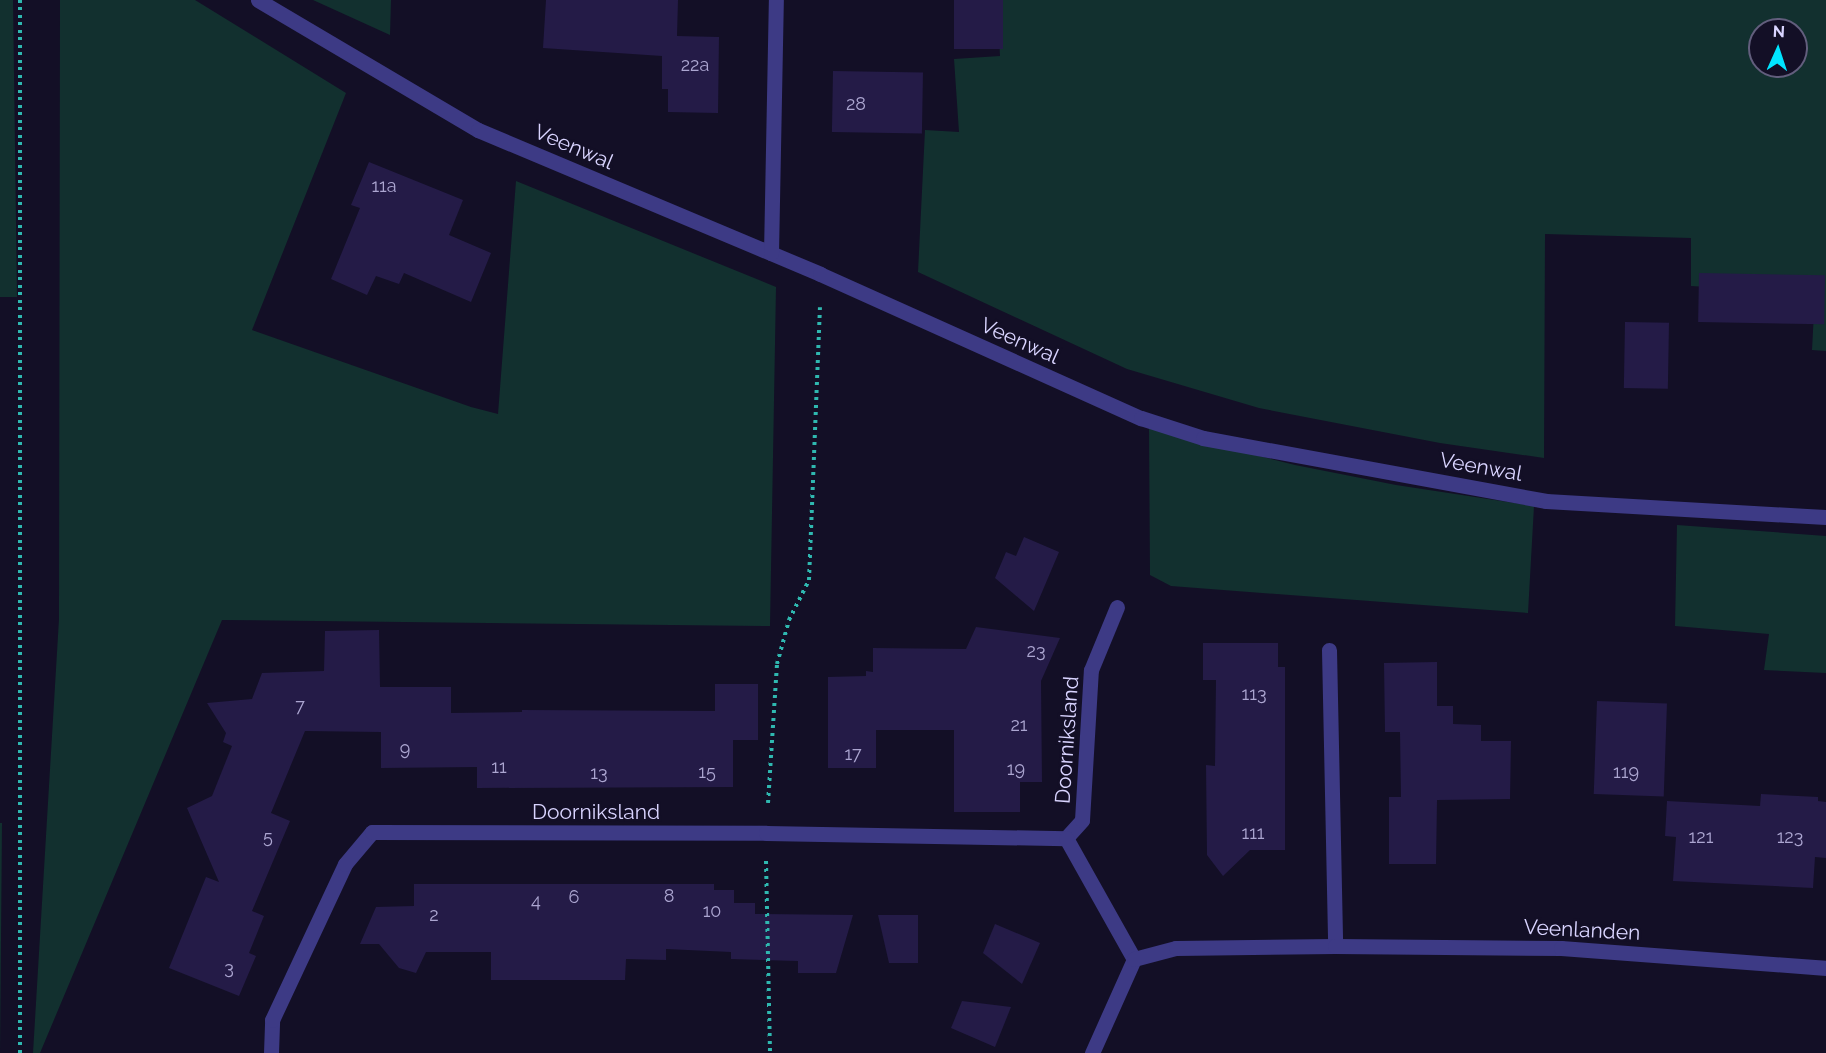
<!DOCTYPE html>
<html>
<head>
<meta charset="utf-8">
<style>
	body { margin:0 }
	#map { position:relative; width:1826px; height:1053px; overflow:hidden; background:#130f26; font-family:Raleway,sans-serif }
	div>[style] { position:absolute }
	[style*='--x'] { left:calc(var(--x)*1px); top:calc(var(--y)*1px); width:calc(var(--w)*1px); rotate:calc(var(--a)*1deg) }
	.green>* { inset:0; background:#12302f }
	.building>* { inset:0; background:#241b47; transform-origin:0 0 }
	.path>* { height:4px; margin-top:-2px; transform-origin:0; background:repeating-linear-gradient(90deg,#2fb8b0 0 3px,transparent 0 7.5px) }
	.minor>* { height:15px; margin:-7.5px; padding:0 7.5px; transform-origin:7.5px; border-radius:7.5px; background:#3d3a85 }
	span { translate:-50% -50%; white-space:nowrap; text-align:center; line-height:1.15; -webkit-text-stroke:5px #130f26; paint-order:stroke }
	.number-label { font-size:18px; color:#aca6d1 }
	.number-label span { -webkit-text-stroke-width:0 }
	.street-label { font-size:21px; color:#d9d4ff }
	.north { position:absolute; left:1748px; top:18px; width:60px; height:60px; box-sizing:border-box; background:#130f26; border:2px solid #625e7d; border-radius:50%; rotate:3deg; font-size:16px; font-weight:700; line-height:24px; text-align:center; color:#d9d4ff }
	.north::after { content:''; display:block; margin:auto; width:21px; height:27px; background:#00e5ff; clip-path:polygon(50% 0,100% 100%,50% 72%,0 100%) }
</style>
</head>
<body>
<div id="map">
	<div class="green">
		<div style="clip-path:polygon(0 0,13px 0,17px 297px,0 297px)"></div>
		<div style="clip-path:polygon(60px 0,195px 0,346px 93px,252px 330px,471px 407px,498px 414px,516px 181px,776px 287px,770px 626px,222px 620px,40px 1053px,33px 1053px,59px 619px)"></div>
		<div style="clip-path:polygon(313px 0,391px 0,390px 35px)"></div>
		<div style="clip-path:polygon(evenodd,997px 0,1826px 0,1826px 351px,1812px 350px,1815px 293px,1691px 286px,1691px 238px,1545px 234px,1544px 458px,1440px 443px,1259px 408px,1127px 369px,918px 272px,925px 130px,959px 132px,954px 59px,1000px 56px,997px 0,1760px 30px,1796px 30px,1796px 66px,1760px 66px,1760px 30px)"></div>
		<div style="clip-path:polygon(1149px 428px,1295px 465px,1396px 485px,1534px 506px,1528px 613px,1171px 586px,1150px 575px)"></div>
		<div style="clip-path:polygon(1677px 525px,1826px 536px,1826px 673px,1764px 670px,1769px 634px,1675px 626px)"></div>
		<div style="clip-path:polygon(0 823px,2px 823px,0 1053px)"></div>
	</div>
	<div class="building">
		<div style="clip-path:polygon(546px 0,678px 0,677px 36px,719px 37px,718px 113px,668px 112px,668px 89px,662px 89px,662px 56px,543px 48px)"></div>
		<div style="left:954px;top:0;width:49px;height:49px"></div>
		<div style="left:833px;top:71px;width:90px;height:61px;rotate:1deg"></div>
		<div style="clip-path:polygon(369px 162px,463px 200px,449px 235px,491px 253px,471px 302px,404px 273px,399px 284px,376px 276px,367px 295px,331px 279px,360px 208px,351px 205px)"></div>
		<div style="left:1699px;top:273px;width:126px;height:49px;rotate:1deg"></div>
		<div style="left:1625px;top:322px;width:44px;height:66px;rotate:1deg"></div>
		<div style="clip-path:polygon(1024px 537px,1059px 552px,1034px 611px,995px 578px,1006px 552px,1016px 556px)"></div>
		<div style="clip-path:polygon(976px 627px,1060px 638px,1041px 681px,1042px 782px,1020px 782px,1020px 812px,954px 812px,954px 730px,876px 730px,876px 768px,828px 768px,828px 677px,866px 676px,866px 671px,873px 672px,873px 648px,966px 649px)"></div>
		<div style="clip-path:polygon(379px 630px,380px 687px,451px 687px,451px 713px,522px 712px,522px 710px,715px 711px,715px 684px,758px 684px,758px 740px,733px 740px,733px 787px,477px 788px,477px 767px,381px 768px,381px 732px,305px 731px,271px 813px,290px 821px,252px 911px,264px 916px,249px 953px,256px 956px,239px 996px,169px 968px,206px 877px,219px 882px,187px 808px,212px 796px,232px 746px,223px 742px,226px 733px,207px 703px,252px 699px,262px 673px,324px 671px,325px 631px)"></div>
		<div style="clip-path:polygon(1203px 643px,1278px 643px,1278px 667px,1285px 667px,1285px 850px,1250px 850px,1223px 876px,1207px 855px,1206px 765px,1215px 766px,1216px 680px,1203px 680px)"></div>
		<div style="clip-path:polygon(1437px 662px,1437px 706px,1453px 706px,1453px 724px,1481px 725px,1481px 741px,1511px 741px,1510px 799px,1437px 800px,1436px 864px,1389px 864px,1389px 797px,1401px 797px,1400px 732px,1385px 732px,1384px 663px)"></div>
		<div style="left:1597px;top:701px;width:70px;height:93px;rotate:2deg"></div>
		<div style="clip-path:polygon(1761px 794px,1818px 797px,1818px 801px,1826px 802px,1826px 858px,1815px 857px,1813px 888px,1673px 881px,1676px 837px,1665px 836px,1667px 801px,1760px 806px)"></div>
		<div style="clip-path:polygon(414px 884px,714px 884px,714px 890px,734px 890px,734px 903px,755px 903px,755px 914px,853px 915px,836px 973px,798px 973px,798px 961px,731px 959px,731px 952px,666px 949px,666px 960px,626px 959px,625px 980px,491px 980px,491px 952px,426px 952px,416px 973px,399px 968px,379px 944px,360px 944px,376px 907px,414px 906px)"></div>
		<div style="clip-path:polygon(878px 915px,918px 915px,918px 963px,889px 963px)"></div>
		<div style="clip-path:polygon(995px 924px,1040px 943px,1022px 984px,983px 953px)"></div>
		<div style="clip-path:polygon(962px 1001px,1011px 1007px,995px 1047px,951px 1028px)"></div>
	</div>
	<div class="path">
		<div style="--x:20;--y:0;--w:1053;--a:90"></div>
		<div style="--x:768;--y:803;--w:139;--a:-86.3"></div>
		<div style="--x:777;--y:664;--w:46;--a:-74.7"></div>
		<div style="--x:789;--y:620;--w:45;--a:-63.4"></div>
		<div style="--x:809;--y:580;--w:273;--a:-87.7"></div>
		<div style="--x:766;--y:861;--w:192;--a:88.8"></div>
	</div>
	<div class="minor">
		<div style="--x:258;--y:0;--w:256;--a:30.6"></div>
		<div style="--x:478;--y:130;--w:371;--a:22.8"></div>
		<div style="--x:820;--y:274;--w:352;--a:24.2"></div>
		<div style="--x:1141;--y:418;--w:65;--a:17.9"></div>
		<div style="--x:1203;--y:438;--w:349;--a:10.4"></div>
		<div style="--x:1546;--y:501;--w:280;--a:3.3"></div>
		<div style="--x:771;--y:253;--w:253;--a:-88.9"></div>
		<div style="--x:1329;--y:650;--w:296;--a:88.8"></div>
		<div style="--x:1066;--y:838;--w:24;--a:-48"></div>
		<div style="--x:1082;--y:820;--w:150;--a:-86.6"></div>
		<div style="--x:1091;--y:670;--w:68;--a:-67.6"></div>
		<div style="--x:271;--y:1053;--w:33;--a:-88"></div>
		<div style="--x:272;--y:1020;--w:172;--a:-64.9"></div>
		<div style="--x:345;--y:864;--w:42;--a:-49.8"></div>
		<div style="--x:372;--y:832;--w:394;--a:0.1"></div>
		<div style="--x:766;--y:833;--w:300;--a:1"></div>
		<div style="--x:1066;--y:838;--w:139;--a:60.7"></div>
		<div style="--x:1092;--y:1053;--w:103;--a:-65.9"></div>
		<div style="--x:1134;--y:959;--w:43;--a:-14.7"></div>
		<div style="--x:1176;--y:948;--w:159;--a:-0.7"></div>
		<div style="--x:1335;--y:946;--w:226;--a:0.5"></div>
		<div style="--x:1561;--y:948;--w:266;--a:4.3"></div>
	</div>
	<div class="number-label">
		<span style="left:695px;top:65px">22a</span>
		<span style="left:856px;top:104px">28</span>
		<span style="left:384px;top:186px">11a</span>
		<span style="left:1036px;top:651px">23</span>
		<span style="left:1254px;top:694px">113</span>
		<span style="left:300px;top:706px">7</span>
		<span style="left:1019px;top:725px">21</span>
		<span style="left:405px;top:749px">9</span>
		<span style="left:853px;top:754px">17</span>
		<span style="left:499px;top:767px">11</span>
		<span style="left:1016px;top:769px">19</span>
		<span style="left:707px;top:772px">15</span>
		<span style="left:1626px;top:772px">119</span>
		<span style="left:599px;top:773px">13</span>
		<span style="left:1253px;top:833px">111</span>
		<span style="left:268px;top:837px">5</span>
		<span style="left:1701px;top:837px">121</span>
		<span style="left:1790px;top:837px">123</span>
		<span style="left:669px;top:896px">8</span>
		<span style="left:574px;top:897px">6</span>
		<span style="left:536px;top:901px">4</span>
		<span style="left:712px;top:911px">10</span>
		<span style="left:434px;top:915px">2</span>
		<span style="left:229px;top:968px">3</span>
	</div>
	<div class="street-label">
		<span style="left:574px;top:147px;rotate:23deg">Veenwal</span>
		<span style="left:1020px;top:341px;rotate:24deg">Veenwal</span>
		<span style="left:1481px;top:467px;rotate:10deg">Veenwal</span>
		<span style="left:1067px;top:740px;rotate:-86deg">Doorniksland</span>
		<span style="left:596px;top:812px">Doorniksland</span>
		<span style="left:1582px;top:930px;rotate:3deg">Veenlanden</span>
	</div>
	<div class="north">N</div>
</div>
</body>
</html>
